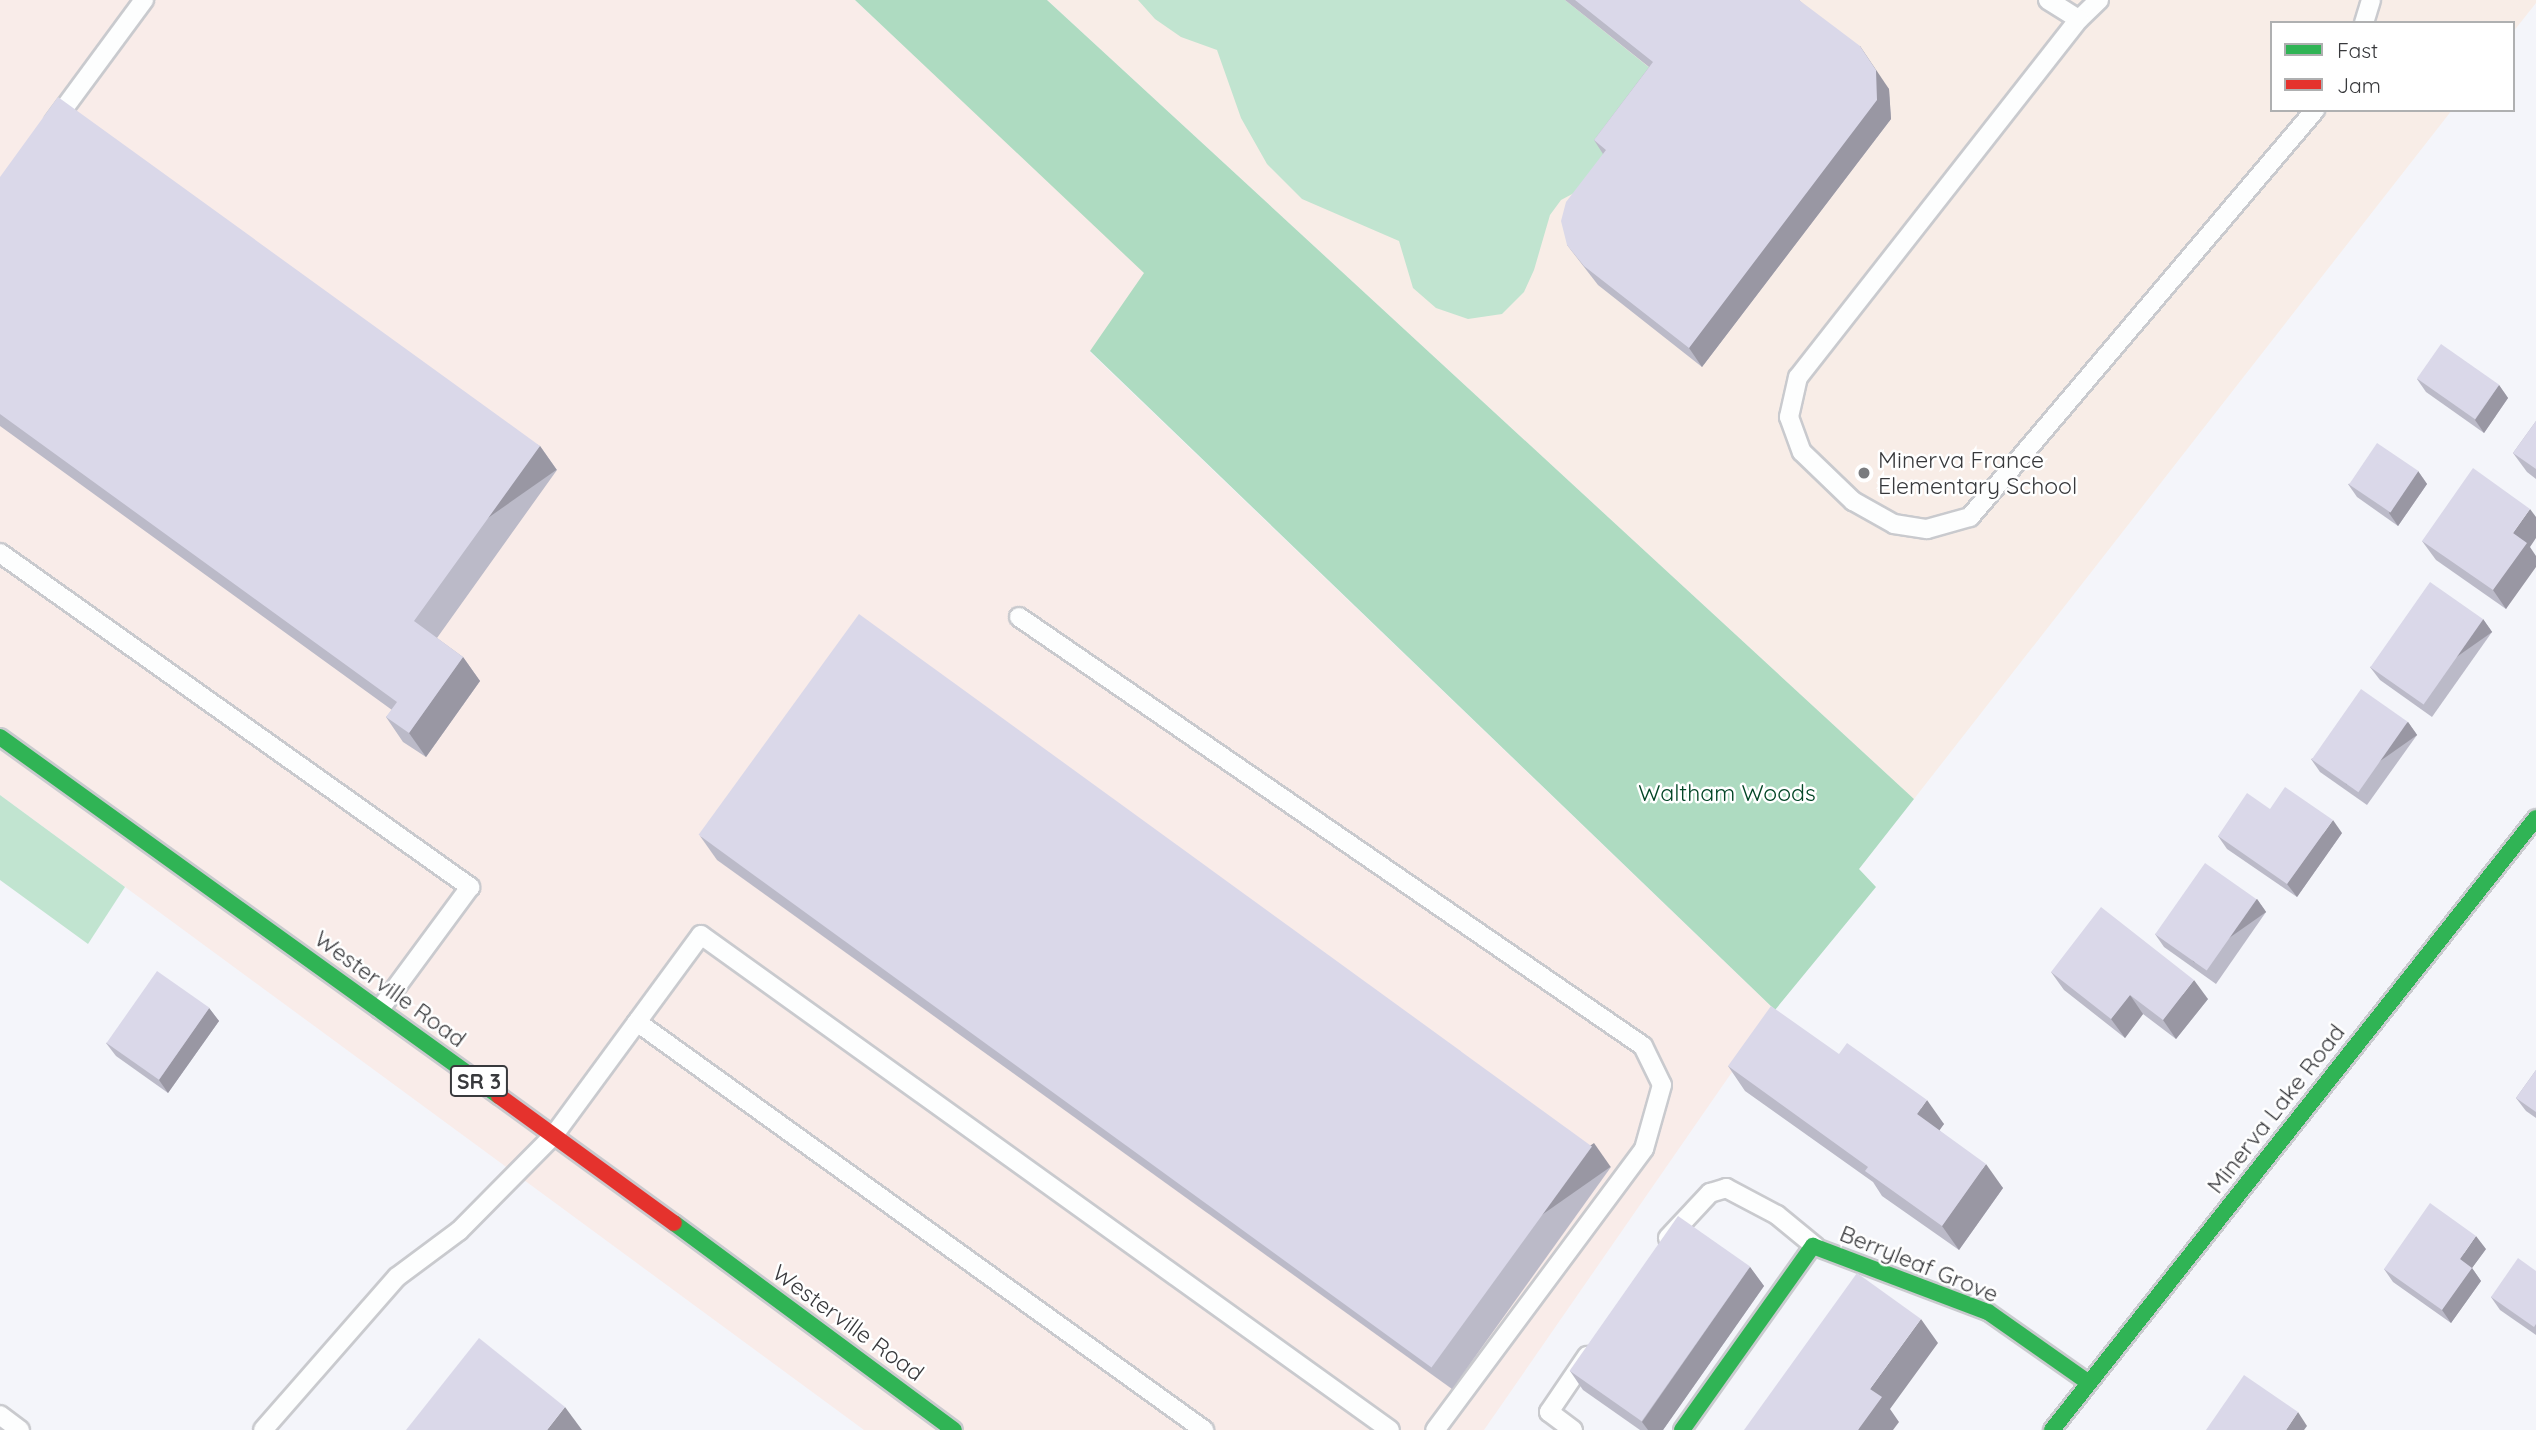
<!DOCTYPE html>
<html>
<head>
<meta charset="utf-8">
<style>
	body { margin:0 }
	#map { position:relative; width:2536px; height:1430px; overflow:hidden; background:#f4f5fa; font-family:Quicksand,sans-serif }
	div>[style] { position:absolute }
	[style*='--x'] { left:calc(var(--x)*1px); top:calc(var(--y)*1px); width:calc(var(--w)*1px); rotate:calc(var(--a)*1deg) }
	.industrial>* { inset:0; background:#f9ece9 }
	.education>* { inset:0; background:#f8ede7 }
	.green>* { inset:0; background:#c1e4d0 }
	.forest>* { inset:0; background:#aedbc1 }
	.roads { filter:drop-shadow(2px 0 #c9cace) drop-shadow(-2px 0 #c9cace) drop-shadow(0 2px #c9cace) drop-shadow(0 -2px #c9cace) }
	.lane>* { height:18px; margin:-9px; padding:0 9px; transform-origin:9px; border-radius:9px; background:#fdfefe }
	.fast>* { height:16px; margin:-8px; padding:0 8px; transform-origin:8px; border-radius:8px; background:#30b455 }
	.jam>* { height:16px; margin:-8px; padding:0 8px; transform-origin:8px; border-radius:8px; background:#e5322d }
	.wall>* { inset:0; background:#bbbac8 }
	.shaded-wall>* { inset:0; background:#9997a3; transform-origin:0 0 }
	.building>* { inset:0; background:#dad8e9; transform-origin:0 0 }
	.dots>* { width:19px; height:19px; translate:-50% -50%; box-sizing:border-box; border:4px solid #fff; border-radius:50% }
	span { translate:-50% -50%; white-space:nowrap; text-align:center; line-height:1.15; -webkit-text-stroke:5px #fff; paint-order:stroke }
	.shield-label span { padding:2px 5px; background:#fff; border:2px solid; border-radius:5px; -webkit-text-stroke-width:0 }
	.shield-label { font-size:21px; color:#38393c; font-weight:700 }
	.poi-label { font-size:23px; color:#38393c }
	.left { translate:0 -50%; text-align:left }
	.park-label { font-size:23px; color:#034626 }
	.street-label { font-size:23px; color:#38393c }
	.legend { position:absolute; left:2270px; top:21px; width:245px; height:91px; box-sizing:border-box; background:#fff; border:2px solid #afb0b1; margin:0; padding:9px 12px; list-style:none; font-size:21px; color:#38393c }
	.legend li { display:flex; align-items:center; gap:14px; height:35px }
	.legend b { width:35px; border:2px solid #afb0b1 }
</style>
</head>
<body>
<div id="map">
	<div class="industrial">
		<div style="clip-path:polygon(0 0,855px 0,1145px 273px,1090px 352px,1775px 1010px,1484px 1430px,864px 1430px,0 795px)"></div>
	</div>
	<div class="education">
		<div style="clip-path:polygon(1047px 0,2536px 0,2536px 3px,2513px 32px,2513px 23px,2272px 23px,2272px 110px,2452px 110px,1914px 799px)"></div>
	</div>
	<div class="green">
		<div style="clip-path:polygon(1138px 0,1565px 0,1666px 81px,1576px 192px,1561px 200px,1550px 215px,1534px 270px,1524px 292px,1502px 314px,1468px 319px,1436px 308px,1413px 288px,1399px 241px,1302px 199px,1267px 164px,1241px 118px,1217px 50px,1181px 37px,1155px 19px)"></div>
		<div style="clip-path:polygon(0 795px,125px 887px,88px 944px,0 880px)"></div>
	</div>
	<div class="forest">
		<div style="clip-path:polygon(855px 0,1047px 0,1914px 799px,1859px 869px,1876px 887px,1775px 1010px,1090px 351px,1144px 273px)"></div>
	</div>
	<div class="roads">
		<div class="lane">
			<div style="--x:2048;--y:0;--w:36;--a:32"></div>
			<div style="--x:2099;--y:0;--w:28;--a:136"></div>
			<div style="--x:2079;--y:19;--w:455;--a:128.1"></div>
			<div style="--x:1798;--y:377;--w:41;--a:102.7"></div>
			<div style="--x:1789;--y:417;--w:37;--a:70"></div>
			<div style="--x:1802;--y:452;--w:71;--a:43.9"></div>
			<div style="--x:1853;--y:501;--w:47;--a:29.3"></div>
			<div style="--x:1894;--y:524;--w:33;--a:9"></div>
			<div style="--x:1927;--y:529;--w:45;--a:-15.6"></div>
			<div style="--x:1970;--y:517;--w:534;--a:-49.71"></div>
			<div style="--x:2364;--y:23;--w:24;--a:-73"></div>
			<div style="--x:54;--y:122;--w:152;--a:-53.6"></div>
			<div style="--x:0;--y:553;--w:577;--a:35.4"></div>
			<div style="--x:470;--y:887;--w:152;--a:126.4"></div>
			<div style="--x:1019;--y:617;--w:757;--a:34.51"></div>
			<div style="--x:1643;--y:1046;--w:43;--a:64"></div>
			<div style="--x:1662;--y:1085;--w:66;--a:105.7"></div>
			<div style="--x:1644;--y:1149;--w:350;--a:126.6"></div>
			<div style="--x:637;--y:1022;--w:699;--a:35.74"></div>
			<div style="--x:1668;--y:1238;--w:62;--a:-47"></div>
			<div style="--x:1710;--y:1193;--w:17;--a:-17"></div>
			<div style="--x:1726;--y:1188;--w:58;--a:27.9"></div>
			<div style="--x:1777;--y:1215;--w:50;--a:39.4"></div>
			<div style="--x:0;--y:1415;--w:25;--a:37"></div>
			<div style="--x:263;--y:1430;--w:203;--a:-48.8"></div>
			<div style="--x:397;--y:1277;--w:77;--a:-36.6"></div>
			<div style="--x:459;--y:1231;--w:135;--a:-45.3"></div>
			<div style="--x:554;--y:1135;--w:248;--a:-53.7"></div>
			<div style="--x:701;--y:935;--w:848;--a:35.69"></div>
			<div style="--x:1573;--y:1430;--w:30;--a:-143"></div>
			<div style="--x:1549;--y:1412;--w:68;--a:-55.8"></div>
		</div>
		<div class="fast">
			<div style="--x:0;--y:737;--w:615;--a:35.73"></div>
			<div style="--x:674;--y:1223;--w:348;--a:36.5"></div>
			<div style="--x:1682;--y:1430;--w:226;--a:-54.6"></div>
			<div style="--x:1813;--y:1246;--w:187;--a:20.7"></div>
			<div style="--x:1988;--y:1312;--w:123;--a:35.1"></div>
			<div style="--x:2052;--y:1430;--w:780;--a:-51.66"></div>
		</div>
		<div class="jam">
			<div style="--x:499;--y:1096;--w:216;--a:36"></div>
		</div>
	</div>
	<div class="wall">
		<div style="clip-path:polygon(1565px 0,1799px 0,1889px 89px,1891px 119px,1702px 367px,1598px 285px,1567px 245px,1603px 154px,1594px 140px,1649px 67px)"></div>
		<div style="clip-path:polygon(0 177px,540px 446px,557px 470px,437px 638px,463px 657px,480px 681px,426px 757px,403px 742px,386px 717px,392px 710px,0 426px)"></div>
		<div style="clip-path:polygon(2417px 379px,2499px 385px,2508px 398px,2484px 433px,2426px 392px)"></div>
		<div style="clip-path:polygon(2536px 421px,2536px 479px,2527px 472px,2513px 453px)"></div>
		<div style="clip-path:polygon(2418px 471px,2427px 484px,2398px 526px,2357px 497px,2348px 484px)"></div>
		<div style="clip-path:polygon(2422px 541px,2530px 547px,2506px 609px,2436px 560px)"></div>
		<div style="clip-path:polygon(2483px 619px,2492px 632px,2432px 717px,2380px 680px,2370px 667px)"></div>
		<div style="clip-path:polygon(2408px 722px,2417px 735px,2367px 805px,2320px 772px,2311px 759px)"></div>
		<div style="clip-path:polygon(2342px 833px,2297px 897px,2227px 849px,2218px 836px)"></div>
		<div style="clip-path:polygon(700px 836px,1611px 1167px,1452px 1389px,717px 860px)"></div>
		<div style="clip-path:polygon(2257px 899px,2266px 912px,2216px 984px,2164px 947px,2155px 934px)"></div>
		<div style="clip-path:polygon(2051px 972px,2208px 999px,2176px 1039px,2143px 1014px,2125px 1038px,2064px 990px)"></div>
		<div style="clip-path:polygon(209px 1008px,219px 1021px,168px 1093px,116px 1056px,106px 1043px)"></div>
		<div style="clip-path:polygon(1839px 1054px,1944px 1124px,1939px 1130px,2003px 1188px,1959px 1250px,1882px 1196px,1873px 1182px,1745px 1091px,1728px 1066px)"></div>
		<div style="clip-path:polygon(2536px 1070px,2536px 1118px,2526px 1111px,2516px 1098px)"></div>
		<div style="clip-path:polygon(2486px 1249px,2472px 1268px,2481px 1281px,2451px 1323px,2393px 1282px,2384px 1269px)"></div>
		<div style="clip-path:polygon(1750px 1267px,1764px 1286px,1663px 1430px,1640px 1430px,1583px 1390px,1570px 1371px)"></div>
		<div style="clip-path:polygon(2536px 1271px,2536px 1335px,2500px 1310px,2491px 1297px)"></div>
	</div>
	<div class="shaded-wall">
		<div style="clip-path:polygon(1860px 46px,1889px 89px,1891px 119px,1702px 367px,1689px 348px)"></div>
		<div style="clip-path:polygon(2499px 385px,2508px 398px,2484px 433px,2475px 420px)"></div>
		<div style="left:540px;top:446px;width:29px;height:216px;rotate:55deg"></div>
		<div style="clip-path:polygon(2418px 471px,2427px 484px,2398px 526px,2389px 513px)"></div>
		<div style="clip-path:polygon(2530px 509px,2536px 517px,2536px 538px,2530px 547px,2536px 556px,2536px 567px,2506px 609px,2493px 590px,2513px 533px)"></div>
		<div style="left:2483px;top:619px;width:16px;height:104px;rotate:55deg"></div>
		<div style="clip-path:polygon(463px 657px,480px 681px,426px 757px,409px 733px)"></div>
		<div style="left:2408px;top:722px;width:16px;height:86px;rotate:55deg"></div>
		<div style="clip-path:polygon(2333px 820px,2342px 833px,2297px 897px,2287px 884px)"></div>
		<div style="left:2257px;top:899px;width:16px;height:88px;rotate:55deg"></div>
		<div style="clip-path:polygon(2194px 980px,2208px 999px,2176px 1039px,2163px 1020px)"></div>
		<div style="clip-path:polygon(2130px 995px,2143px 1014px,2125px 1038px,2111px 1019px)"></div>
		<div style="clip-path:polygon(209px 1008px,219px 1021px,168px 1093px,159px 1080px)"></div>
		<div style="clip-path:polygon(1927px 1100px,1944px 1124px,1934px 1138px,1917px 1114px)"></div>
		<div style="left:1594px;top:1143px;width:29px;height:272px;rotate:55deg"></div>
		<div style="clip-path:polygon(1986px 1164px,2003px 1188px,1959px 1250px,1942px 1226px)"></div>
		<div style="clip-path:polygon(2476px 1236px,2486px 1249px,2472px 1268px,2481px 1281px,2451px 1323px,2442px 1310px,2460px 1259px)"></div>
		<div style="clip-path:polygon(1750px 1267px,1764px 1286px,1663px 1430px,1648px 1430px,1642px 1422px)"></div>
		<div style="clip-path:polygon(1921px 1319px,1938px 1343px,1890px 1409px,1899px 1422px,1893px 1430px,1858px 1430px,1870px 1389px)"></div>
		<div style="clip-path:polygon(565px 1407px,582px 1430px,547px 1430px)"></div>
		<div style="clip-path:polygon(2298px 1412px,2307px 1426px,2304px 1430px,2286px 1430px)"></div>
	</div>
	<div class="building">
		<div style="clip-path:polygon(1575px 0,1799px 0,1860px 46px,1876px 70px,1877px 100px,1689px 348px,1584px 266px,1567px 245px,1561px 221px,1566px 202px,1606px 150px,1594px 140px,1653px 62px)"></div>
		<div style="clip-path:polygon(58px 97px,540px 446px,414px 621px,463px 657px,409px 733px,386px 717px,397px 702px,0 414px,0 177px)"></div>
		<div style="left:2441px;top:344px;width:71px;height:42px;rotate:35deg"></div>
		<div style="clip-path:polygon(2536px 421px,2536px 469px,2513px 453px)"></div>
		<div style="left:2377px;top:443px;width:50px;height:50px;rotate:34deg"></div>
		<div style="clip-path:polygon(2473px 468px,2530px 509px,2513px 533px,2527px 543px,2493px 590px,2422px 541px)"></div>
		<div style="left:2430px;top:582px;width:65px;height:104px;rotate:35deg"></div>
		<div style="left:859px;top:614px;width:906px;height:273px;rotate:36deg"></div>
		<div style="left:2361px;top:689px;width:57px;height:86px;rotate:35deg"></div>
		<div style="clip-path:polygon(2285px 787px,2333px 820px,2287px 884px,2218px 836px,2247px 793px,2270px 809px)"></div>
		<div style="left:2205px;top:863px;width:63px;height:87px;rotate:35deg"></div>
		<div style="clip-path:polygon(2101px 907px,2194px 980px,2163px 1020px,2130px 995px,2111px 1019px,2051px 972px)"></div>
		<div style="left:157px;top:971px;width:64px;height:88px;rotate:35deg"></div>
		<div style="clip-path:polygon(1771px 1006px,1839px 1054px,1847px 1043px,1927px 1100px,1917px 1114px,1986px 1164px,1942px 1226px,1865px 1171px,1868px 1167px,1728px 1066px)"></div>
		<div style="clip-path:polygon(2536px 1070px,2536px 1112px,2516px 1098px)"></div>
		<div style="clip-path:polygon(2430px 1203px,2476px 1236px,2460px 1259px,2472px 1268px,2442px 1310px,2384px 1269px)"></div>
		<div style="left:1678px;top:1216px;width:88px;height:189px;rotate:35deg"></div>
		<div style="clip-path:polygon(2518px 1258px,2536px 1271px,2536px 1324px,2534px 1327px,2491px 1297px)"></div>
		<div style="clip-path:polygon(1857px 1273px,1921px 1319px,1870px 1389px,1882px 1397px,1858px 1430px,1744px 1430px)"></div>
		<div style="clip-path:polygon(479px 1338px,565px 1407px,547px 1430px,406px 1430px)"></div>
		<div style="clip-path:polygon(2244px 1375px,2298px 1412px,2286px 1430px,2206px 1430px)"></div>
	</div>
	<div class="dots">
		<div style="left:1864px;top:473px;background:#7a7b7e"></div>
	</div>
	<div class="shield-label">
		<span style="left:479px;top:1081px">SR 3</span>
	</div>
	<div class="poi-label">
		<span class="left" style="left:1878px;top:473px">Minerva France<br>Elementary School</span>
	</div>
	<div class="park-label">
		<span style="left:1727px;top:793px">Waltham Woods</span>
	</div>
	<div class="street-label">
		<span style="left:390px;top:989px;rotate:36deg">Westerville Road</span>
		<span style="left:2276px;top:1109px;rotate:-52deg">Minerva Lake Road</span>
		<span style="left:1919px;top:1264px;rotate:22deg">Berryleaf Grove</span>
		<span style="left:848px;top:1323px;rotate:36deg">Westerville Road</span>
	</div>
	<ul class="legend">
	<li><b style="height:9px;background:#30b455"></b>Fast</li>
	<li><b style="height:9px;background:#e5322d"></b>Jam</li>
	</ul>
</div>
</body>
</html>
